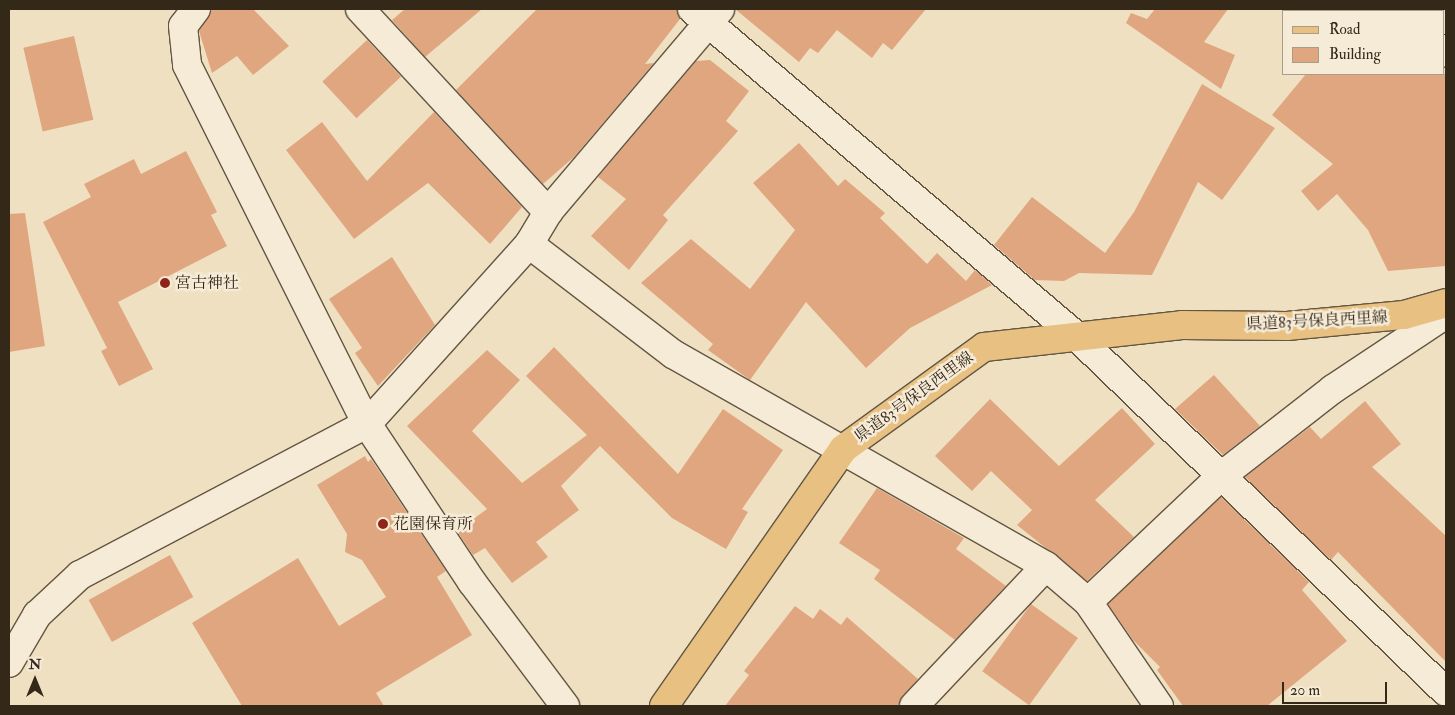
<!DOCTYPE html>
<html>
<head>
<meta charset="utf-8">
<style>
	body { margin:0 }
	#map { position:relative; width:1455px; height:715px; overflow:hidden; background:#efe0c2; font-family:"IM FELL Double Pica","Noto Serif JP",serif }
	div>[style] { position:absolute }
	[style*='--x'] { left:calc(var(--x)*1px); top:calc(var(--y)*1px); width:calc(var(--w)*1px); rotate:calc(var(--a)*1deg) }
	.building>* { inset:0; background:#e0a67f; transform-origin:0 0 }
	.roads { filter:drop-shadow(1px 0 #635643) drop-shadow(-1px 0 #635643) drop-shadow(0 1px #635643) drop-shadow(0 -1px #635643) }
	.pedestrian>* { height:28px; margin:-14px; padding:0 14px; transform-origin:14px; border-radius:14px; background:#f5ebd7 }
	.minor>* { height:28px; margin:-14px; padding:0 14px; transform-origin:14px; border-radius:14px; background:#f5ebd7 }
	.tertiary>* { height:28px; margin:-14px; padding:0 14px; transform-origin:14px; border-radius:14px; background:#f5ebd7 }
	.primary>* { height:28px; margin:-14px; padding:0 14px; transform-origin:14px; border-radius:14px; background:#e8c081 }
	.dots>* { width:14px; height:14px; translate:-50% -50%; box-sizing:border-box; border:2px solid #f5ebd7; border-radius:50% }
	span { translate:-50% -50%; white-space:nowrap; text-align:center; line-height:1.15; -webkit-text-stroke:5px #f5ebd7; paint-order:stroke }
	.poi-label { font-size:16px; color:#342819 }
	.left { translate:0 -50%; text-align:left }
	.street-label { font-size:16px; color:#342819 }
	.frame { position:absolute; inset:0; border:10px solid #342819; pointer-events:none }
	.legend { position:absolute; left:1282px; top:10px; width:162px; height:65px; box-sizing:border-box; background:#f5ebd7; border:1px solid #a89d8b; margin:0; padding:6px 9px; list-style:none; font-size:15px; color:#342819 }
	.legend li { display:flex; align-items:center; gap:10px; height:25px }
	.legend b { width:25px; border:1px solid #a89d8b }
	.north { position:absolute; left:10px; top:655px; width:50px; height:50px; -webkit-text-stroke:4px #f5ebd7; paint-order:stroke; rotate:0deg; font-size:14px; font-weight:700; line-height:20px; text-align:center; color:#342819 }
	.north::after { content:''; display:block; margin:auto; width:18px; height:22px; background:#342819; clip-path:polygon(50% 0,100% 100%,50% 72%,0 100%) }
	.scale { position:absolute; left:1282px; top:682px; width:105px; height:22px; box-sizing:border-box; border:2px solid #342819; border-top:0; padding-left:6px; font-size:15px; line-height:18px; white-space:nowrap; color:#342819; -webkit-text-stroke:4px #f5ebd7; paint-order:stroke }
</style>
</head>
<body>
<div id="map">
	<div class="building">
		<div style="clip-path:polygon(211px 9px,253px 9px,289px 46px,253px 75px,237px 56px,212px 73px,199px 31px)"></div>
		<div style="clip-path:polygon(405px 9px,482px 9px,425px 57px,392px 20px)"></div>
		<div style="clip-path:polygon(537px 9px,677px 9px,680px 19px,645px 64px,654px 63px,574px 157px,543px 184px,456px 90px)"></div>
		<div style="clip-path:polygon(735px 9px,926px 9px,892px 50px,883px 43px,872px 58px,837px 30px,818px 53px,810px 48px,799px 62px)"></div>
		<div style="clip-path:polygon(1155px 9px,1228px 9px,1204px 42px,1235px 55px,1221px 89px,1126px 23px,1131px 13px,1147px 19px)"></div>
		<div style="left:74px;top:36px;width:86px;height:52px;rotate:77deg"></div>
		<div style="left:367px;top:40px;width:50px;height:61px;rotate:47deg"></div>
		<div style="clip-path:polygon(710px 60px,749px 91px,726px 121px,738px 131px,663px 215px,668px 220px,629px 270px,591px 236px,626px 199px,598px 177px,696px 61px)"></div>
		<div style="clip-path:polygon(1306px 74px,1446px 74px,1446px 266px,1388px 271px,1368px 230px,1337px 194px,1318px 211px,1301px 191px,1333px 164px,1272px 115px)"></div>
		<div style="clip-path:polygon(1202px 84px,1275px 128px,1222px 200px,1198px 182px,1152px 275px,1079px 273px,1064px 281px,1035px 280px,994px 245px,1032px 197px,1105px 253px,1134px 212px)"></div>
		<div style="clip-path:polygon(434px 112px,522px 207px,490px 244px,428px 183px,354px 239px,286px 150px,322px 122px,367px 181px)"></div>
		<div style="clip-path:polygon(799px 143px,838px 186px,845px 179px,885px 213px,880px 218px,927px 264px,937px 253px,966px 281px,975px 270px,992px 285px,910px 328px,866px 368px,806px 302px,750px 380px,708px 350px,713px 344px,641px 283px,691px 239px,750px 289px,795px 230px,753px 183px)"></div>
		<div style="clip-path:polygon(186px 151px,217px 212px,211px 215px,227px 246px,118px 302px,153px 369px,119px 386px,101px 351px,107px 348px,43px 222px,91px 197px,84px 184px,134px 159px,141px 174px)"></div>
		<div style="clip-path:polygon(25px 213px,45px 346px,9px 352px,9px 214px)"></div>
		<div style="clip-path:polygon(392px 257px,435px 325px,378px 386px,355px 353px,362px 348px,329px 299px)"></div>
		<div style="clip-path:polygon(554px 347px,678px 474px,723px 409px,783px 450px,742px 509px,748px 512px,726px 549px,672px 518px,600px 446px,561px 486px,579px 510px,536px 542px,548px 557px,512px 583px,485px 548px,473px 555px,457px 531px,487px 509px,407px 426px,487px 350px,520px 380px,472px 431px,522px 483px,587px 435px,526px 376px)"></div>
		<div style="clip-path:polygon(1214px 375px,1260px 426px,1223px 455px,1175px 409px)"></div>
		<div style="clip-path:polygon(990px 399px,1059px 466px,1122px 408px,1155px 444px,1095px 500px,1134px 537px,1087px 581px,1017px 525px,1032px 510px,991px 471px,972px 491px,935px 456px)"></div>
		<div style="clip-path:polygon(1365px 401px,1401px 444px,1372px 467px,1446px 536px,1446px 662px,1338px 552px,1331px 560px,1245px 477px,1310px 427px,1321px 439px)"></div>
		<div style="clip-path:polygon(365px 456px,368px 462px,371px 459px,446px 571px,437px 577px,472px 635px,376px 693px,384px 706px,242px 706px,192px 623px,298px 558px,339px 626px,386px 597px,362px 560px,345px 552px,347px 534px,317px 485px)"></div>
		<div style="clip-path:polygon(877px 488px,964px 538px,956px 549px,1006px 586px,955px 640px,874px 579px,880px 570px,839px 543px)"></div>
		<div style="clip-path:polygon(1221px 497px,1309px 582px,1302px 590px,1347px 641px,1267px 706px,1183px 706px,1157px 670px,1160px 667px,1133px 640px,1108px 604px)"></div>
		<div style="left:170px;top:555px;width:48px;height:93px;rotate:61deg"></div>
		<div style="left:1031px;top:604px;width:58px;height:83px;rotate:36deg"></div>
		<div style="clip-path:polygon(795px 606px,813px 619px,820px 609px,841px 625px,847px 617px,918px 679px,897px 706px,725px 706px,749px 675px,744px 671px)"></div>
	</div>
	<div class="roads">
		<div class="pedestrian">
			<div style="--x:914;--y:706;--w:192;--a:-46.7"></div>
		</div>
		<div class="minor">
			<div style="--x:196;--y:9;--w:21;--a:127"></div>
			<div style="--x:183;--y:26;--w:39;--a:84"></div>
			<div style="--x:187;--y:65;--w:402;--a:63.4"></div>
			<div style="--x:367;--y:424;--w:190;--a:56.4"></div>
			<div style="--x:472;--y:582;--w:155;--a:53.1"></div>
			<div style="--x:360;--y:9;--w:277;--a:47.2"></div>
			<div style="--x:692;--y:9;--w:502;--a:40.39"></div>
			<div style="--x:1074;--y:334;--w:516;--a:43.9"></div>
			<div style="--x:1414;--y:9;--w:3;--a:45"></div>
			<div style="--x:1444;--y:49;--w:4;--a:63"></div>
			<div style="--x:529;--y:244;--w:181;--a:37.4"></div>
			<div style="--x:673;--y:354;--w:429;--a:29.6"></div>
			<div style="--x:1046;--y:566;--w:55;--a:40.6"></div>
			<div style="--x:1088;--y:602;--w:126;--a:55.7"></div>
			<div style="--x:1088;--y:602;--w:182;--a:-43.4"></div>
			<div style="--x:1220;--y:477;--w:143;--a:-37.9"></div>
			<div style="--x:1333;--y:389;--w:136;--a:-33.6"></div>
		</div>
		<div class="tertiary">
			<div style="--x:9;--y:663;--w:56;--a:-59.7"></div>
			<div style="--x:37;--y:615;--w:59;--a:-42.9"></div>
			<div style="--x:80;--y:575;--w:324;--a:-27.8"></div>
			<div style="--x:367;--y:424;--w:242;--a:-48"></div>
			<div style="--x:529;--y:244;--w:37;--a:-59"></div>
			<div style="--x:548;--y:212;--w:266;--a:-49.7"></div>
		</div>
		<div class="primary">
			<div style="--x:664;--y:706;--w:313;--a:-55.1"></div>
			<div style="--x:843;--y:449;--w:174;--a:-35.9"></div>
			<div style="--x:984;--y:347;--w:199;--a:-6.3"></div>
			<div style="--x:1182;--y:325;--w:105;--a:0.5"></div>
			<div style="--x:1287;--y:326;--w:118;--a:-5.4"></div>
			<div style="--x:1404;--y:315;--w:44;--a:-15.9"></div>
		</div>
	</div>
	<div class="dots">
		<div style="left:165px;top:283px;background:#8f2418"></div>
		<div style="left:383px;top:524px;background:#8f2418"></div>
	</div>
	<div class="poi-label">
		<span class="left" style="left:175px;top:283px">宮古神社</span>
		<span class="left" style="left:393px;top:524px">花園保育所</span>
	</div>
	<div class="street-label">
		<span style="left:1317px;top:321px;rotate:-3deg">県道83号保良西里線</span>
		<span style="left:914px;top:397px;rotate:-36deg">県道83号保良西里線</span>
	</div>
	<div class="frame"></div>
	<ul class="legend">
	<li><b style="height:6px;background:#e8c081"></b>Road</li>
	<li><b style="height:14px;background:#e0a67f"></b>Building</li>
	</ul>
	<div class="north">N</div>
	<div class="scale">20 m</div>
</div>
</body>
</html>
